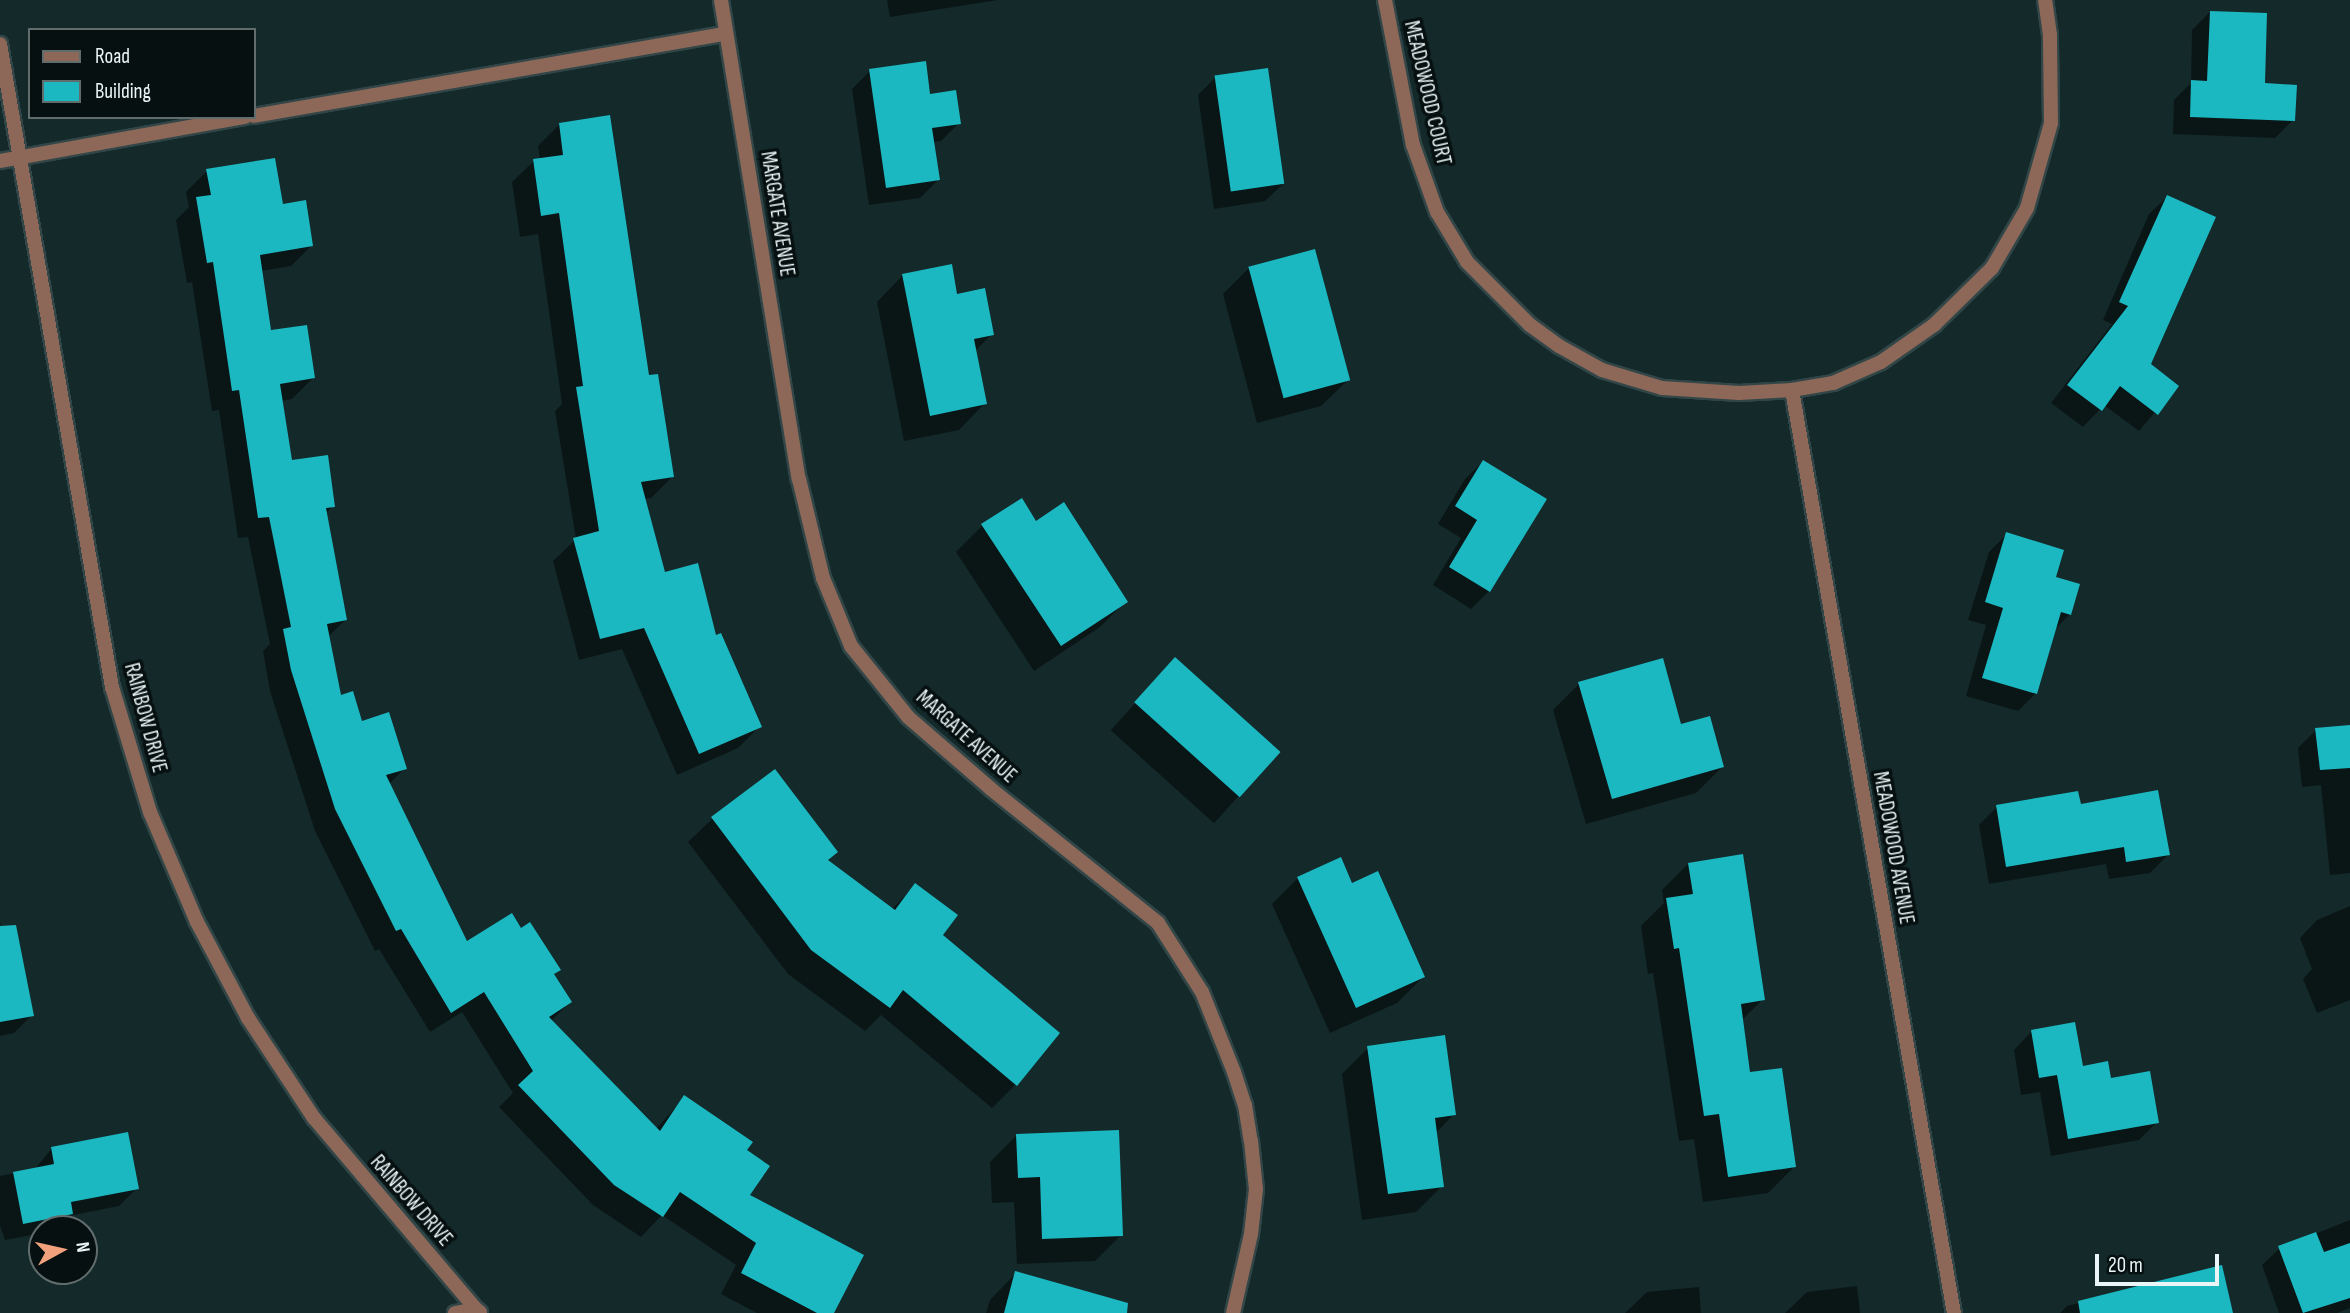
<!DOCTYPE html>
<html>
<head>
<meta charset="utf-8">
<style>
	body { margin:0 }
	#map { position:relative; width:2350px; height:1313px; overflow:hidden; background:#14292a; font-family:"Sofia Sans Condensed",sans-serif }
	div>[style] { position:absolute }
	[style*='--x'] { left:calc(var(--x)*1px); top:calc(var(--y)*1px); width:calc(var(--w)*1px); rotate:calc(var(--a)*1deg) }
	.shadow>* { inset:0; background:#0007; transform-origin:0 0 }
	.building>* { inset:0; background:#1bb8c1; transform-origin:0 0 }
	.roads { filter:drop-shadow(2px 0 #324647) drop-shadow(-2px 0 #324647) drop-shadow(0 2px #324647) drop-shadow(0 -2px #324647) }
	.service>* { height:14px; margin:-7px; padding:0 7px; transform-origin:7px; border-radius:7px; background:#8d6858 }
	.minor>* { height:14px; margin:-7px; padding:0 7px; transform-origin:7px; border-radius:7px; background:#8d6858 }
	span { translate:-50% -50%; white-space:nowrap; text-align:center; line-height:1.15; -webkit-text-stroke:7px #071011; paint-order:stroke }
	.street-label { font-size:21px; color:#e9f5f6 }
	.legend { position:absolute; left:28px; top:28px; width:228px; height:91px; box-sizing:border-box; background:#071011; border:2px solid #616c6d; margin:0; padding:9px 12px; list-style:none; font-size:21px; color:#e9f5f6 }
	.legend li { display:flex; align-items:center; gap:14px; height:35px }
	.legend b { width:35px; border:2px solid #616c6d }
	.north { position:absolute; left:28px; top:1215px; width:70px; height:70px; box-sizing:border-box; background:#071011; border:2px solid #616c6d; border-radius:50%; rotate:82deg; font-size:19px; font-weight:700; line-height:28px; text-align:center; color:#e9f5f6 }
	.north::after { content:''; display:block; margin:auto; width:24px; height:32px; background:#f1a17c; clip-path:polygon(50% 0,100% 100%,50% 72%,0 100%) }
	.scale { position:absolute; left:2095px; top:1254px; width:124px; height:32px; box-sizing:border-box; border:4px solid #e9f5f6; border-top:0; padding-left:9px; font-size:21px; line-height:24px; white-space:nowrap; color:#e9f5f6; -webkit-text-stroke:5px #071011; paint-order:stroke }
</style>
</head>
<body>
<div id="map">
	<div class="shadow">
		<div style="clip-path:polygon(887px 0,998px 0,890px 17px)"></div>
		<div style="clip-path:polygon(2210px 12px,2263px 85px,2293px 120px,2275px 138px,2173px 134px,2174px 100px,2191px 83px,2192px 30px)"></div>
		<div style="clip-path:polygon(870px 71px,929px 96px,959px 123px,941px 141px,933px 142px,938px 180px,920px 198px,869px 205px,852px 89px)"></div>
		<div style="clip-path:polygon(1216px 77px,1283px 184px,1265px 201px,1214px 209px,1198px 95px)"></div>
		<div style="clip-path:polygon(560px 124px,648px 377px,673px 476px,651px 498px,644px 499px,664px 574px,715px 637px,759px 727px,738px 748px,677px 775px,622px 649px,579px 660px,553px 561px,576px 539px,555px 411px,562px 404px,538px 234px,520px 237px,512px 182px,534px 161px,540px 160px,538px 146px)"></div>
		<div style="clip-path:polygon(207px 171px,281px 206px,312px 245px,291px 266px,261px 271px,269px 332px,313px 378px,292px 399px,281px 401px,291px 462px,333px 506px,325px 514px,345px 620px,328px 637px,340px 697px,405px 768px,389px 784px,467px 943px,520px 930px,559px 970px,553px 975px,570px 1002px,551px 1021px,656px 1129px,684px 1098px,744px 1151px,748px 1196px,832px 1313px,757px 1313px,721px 1294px,736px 1265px,662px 1215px,641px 1237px,593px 1205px,499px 1107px,513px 1093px,462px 1012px,430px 1032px,379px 949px,375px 951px,315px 831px,270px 691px,263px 651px,270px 644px,248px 537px,238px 538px,219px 410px,212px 411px,192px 282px,187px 283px,176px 220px,189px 207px,186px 192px)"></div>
		<div style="clip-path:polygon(2167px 197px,2149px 365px,2177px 386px,2139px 431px,2104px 405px,2083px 427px,2051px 403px,2112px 324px,2103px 320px,2149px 214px)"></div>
		<div style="clip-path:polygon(1249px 268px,1348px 380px,1321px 406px,1257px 423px,1223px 294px)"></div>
		<div style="clip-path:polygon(903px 275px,956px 296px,992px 334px,975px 351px,985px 403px,959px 430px,904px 441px,877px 302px)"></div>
		<div style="clip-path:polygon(1483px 462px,1489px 591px,1471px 609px,1433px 585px,1461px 538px,1438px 524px,1465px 479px)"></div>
		<div style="clip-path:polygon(1035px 523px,1126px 601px,1100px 627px,1034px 671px,956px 552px,982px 526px)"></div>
		<div style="clip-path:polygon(2007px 534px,2053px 578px,2070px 614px,2054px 630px,2036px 693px,2018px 711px,1966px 696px,1986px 625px,1968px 620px,1989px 552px)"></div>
		<div style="left:1175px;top:659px;width:139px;height:96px;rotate:42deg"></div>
		<div style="clip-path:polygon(1579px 684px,1680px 727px,1722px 767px,1696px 793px,1586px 824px,1553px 710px)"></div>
		<div style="clip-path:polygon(2350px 727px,2350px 873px,2330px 875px,2321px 785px,2302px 787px,2298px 748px,2316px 730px)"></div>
		<div style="clip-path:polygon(2079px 806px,2168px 855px,2150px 873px,2109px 879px,2106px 864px,1989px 884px,1979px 825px,1997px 807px)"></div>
		<div style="clip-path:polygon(712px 819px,826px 861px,891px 910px,915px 886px,1016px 1084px,992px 1108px,881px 1015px,865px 1031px,788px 974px,688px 842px)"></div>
		<div style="clip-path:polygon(1688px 864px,1763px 999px,1741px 1021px,1749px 1074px,1794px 1167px,1768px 1193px,1703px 1202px,1694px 1139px,1679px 1141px,1653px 973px,1648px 974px,1641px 926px,1664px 903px,1662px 890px)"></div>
		<div style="clip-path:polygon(1298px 878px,1351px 885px,1423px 977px,1397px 1003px,1330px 1033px,1272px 904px)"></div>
		<div style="clip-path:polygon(2350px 906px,2350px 1000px,2317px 1013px,2303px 979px,2312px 969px,2300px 938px,2317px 920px)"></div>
		<div style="clip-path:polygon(0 922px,10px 978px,32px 1015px,14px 1033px,0 1036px)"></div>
		<div style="clip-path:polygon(2031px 1032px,2081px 1068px,2110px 1080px,2157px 1122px,2139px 1140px,2051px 1156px,2040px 1092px,2021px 1095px,2014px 1050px)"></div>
		<div style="clip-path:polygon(1368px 1048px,1454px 1114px,1435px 1134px,1442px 1186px,1416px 1212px,1362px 1220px,1342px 1074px)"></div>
		<div style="clip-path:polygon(1016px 1136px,1121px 1235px,1095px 1261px,1017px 1264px,1014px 1202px,992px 1203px,990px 1162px)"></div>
		<div style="clip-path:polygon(52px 1148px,137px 1188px,119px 1206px,68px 1216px,55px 1229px,42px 1229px,42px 1233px,5px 1240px,0 1226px,0 1176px,35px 1169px)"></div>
		<div style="clip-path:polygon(2350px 1220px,2350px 1308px,2337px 1313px,2279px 1313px,2262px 1265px,2280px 1248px)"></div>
		<div style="clip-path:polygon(2220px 1267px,2231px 1313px,2060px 1313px,2067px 1306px)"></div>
		<div style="clip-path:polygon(1016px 1273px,1085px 1313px,986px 1313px,990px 1300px)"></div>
		<div style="clip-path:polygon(1857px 1286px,1860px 1313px,1785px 1313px,1807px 1292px)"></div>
		<div style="clip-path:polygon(1699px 1287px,1701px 1313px,1625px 1313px,1647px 1292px)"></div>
	</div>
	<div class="building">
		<div style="clip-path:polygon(2210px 11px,2267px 13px,2265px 83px,2297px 85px,2295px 121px,2190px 117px,2191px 80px,2207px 81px)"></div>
		<div style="clip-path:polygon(926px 61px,930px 94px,956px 90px,961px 124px,932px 128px,940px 180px,886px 188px,869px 69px)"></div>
		<div style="left:1268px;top:68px;width:117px;height:54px;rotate:82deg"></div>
		<div style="clip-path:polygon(610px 115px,649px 375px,658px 374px,674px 477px,641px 482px,665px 572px,698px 563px,716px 635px,721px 633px,762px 727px,699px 754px,644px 628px,600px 639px,573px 538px,599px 531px,576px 387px,583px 386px,559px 213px,541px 216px,533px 159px,563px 155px,559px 123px)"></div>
		<div style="clip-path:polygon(275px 158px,283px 204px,306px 200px,313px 246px,260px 255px,271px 330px,307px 325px,315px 378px,280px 384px,292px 460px,328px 455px,335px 507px,326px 508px,347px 620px,327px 624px,341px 695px,353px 691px,362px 721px,389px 712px,407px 769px,386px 775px,467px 941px,512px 913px,521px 928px,530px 922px,561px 970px,554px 974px,572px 1002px,549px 1017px,660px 1131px,684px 1095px,753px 1142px,747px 1150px,770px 1166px,750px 1195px,864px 1255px,834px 1313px,817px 1313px,741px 1273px,756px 1243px,680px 1192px,663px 1217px,614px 1185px,518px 1085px,533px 1071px,484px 992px,451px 1013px,401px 929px,396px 931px,335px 809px,291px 670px,283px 629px,291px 627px,269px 517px,258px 518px,239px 390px,232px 391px,213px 262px,207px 263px,196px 197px,211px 195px,206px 169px)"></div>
		<div style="clip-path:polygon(2167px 195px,2216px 217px,2151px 364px,2179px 386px,2158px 415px,2120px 386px,2102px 411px,2067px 385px,2128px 306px,2119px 302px)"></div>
		<div style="left:1315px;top:249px;width:136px;height:69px;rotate:75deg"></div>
		<div style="clip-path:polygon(952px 264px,957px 294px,985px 288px,994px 335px,974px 339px,987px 404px,930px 416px,902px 274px)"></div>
		<div style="clip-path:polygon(1483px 460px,1547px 499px,1490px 592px,1449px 567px,1477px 520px,1455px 506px)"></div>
		<div style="clip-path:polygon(1022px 498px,1036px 521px,1064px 502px,1128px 602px,1061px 646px,981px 524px)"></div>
		<div style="clip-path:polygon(2006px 532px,2064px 550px,2056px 577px,2080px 584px,2071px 615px,2061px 612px,2037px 694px,1982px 678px,2003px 608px,1985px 602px)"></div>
		<div style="left:1175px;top:657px;width:142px;height:61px;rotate:42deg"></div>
		<div style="clip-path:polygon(1663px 658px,1681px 724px,1710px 716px,1724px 767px,1612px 799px,1578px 682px)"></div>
		<div style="clip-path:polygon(2350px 725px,2350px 768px,2320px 770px,2315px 728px)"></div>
		<div style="clip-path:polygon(775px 769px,838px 852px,828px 860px,895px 910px,915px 883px,958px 915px,943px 935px,1060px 1033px,1017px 1086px,903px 990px,890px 1008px,811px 950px,711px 817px)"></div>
		<div style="clip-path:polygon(2158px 790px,2170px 855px,2126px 862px,2124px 847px,2006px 867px,1996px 805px,2078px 791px,2081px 804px)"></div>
		<div style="clip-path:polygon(1743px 854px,1765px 1000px,1741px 1004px,1750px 1072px,1782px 1068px,1796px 1167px,1728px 1177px,1719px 1114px,1704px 1116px,1679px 948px,1674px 949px,1666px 898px,1693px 894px,1688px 863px)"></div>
		<div style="clip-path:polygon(1341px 857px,1352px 883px,1378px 871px,1425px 977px,1356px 1008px,1297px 877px)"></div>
		<div style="clip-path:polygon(16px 925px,34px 1016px,0 1022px,0 926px)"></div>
		<div style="clip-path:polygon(2075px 1022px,2083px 1066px,2108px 1061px,2111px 1078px,2150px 1071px,2159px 1123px,2068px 1139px,2057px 1075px,2039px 1078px,2031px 1030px)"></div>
		<div style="clip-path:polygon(1445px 1035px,1456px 1115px,1435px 1118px,1444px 1187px,1388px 1194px,1367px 1046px)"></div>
		<div style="clip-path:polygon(1119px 1130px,1123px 1236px,1042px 1239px,1040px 1177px,1018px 1178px,1016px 1134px)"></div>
		<div style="clip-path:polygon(128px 1132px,139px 1189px,71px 1202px,73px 1214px,23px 1224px,13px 1172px,54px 1164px,51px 1147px)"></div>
		<div style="clip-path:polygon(2316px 1232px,2324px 1252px,2350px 1243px,2350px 1298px,2303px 1313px,2278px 1246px)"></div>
		<div style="clip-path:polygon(2222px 1265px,2233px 1313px,2080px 1313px,2078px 1301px)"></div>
		<div style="clip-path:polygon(1015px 1271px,1128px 1303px,1127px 1313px,1004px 1313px)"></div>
	</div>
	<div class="roads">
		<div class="service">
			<div style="--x:254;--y:116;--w:479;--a:-9.9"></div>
			<div style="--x:0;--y:161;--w:249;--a:-10.2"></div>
		</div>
		<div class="minor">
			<div style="--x:721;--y:0;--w:485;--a:80.8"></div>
			<div style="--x:799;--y:479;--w:102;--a:76.4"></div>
			<div style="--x:823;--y:578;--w:74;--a:67.6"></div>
			<div style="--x:851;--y:646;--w:91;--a:51.2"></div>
			<div style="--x:908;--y:717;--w:110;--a:40.9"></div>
			<div style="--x:991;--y:789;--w:214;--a:38.7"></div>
			<div style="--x:1158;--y:923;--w:82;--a:57.5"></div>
			<div style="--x:1202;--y:992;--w:86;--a:68.2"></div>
			<div style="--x:1234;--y:1072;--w:35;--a:72"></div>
			<div style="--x:1245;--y:1105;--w:36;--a:81"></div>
			<div style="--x:1251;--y:1141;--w:48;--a:84.1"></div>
			<div style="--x:1256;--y:1189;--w:45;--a:96.3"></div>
			<div style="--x:1251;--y:1234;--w:81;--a:102.8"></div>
			<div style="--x:1385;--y:0;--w:148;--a:79.1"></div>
			<div style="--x:1413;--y:145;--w:71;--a:70.3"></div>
			<div style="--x:1437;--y:212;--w:58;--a:59"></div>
			<div style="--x:1467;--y:262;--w:89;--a:45"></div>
			<div style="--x:1530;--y:325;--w:36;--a:36"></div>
			<div style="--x:1559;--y:346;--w:49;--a:29.2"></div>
			<div style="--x:1602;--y:370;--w:63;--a:16.7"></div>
			<div style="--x:1662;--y:388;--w:77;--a:3.7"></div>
			<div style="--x:1739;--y:393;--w:53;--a:-3.2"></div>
			<div style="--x:1792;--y:390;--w:42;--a:-9.7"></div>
			<div style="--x:1833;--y:383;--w:52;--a:-23.6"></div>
			<div style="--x:1881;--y:362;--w:65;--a:-34.9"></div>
			<div style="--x:1934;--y:325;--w:81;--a:-44.5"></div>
			<div style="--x:1992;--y:268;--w:69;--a:-59.7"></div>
			<div style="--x:2027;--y:208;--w:88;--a:-74.2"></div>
			<div style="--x:2051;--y:123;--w:88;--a:-90.7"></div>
			<div style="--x:2050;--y:35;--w:35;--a:-98"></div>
			<div style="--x:0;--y:44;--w:653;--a:80.12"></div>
			<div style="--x:112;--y:687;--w:131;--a:73.1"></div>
			<div style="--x:150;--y:812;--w:120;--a:66.9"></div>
			<div style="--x:197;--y:922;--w:109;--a:62"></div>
			<div style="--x:248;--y:1018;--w:120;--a:56.6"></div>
			<div style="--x:314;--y:1118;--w:250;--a:49.7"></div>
			<div style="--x:476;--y:1309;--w:4;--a:104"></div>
			<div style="--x:1792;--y:390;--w:937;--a:80.05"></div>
			<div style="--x:455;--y:1313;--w:21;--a:-11"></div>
			<div style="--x:476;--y:1309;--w:5;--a:37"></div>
		</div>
	</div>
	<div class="street-label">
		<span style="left:1427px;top:93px;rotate:77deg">MEADOWOOD COURT</span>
		<span style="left:777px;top:214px;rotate:81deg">MARGATE AVENUE</span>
		<span style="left:145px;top:718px;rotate:75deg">RAINBOW DRIVE</span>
		<span style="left:966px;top:737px;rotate:42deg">MARGATE AVENUE</span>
		<span style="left:1893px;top:848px;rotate:80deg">MEADOWOOD AVENUE</span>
		<span style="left:411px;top:1201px;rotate:49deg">RAINBOW DRIVE</span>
	</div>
	<ul class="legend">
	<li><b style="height:9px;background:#8d6858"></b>Road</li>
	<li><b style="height:19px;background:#1bb8c1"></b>Building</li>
	</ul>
	<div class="north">N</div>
	<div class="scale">20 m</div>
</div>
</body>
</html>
